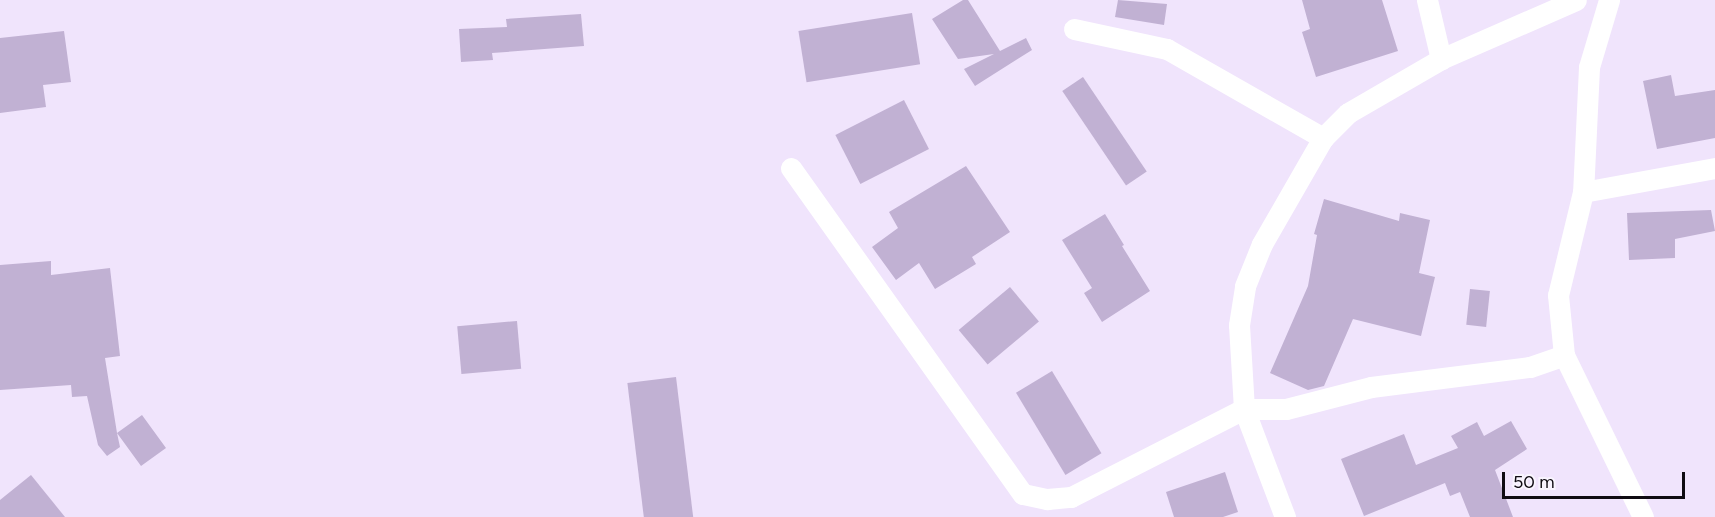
<!DOCTYPE html>
<html>
<head>
<meta charset="utf-8">
<style>
	body { margin:0 }
	#map { position:relative; width:1715px; height:517px; overflow:hidden; background:#f0e4fc; font-family:Figtree,sans-serif }
	div>[style] { position:absolute }
	[style*='--x'] { left:calc(var(--x)*1px); top:calc(var(--y)*1px); width:calc(var(--w)*1px); rotate:calc(var(--a)*1deg) }
	.building>* { inset:0; background:#c1b1d3; transform-origin:0 0 }
	.street>* { height:21px; margin:-10.5px; padding:0 10.5px; transform-origin:10.5px; border-radius:10.5px; background:#fff }
	span { translate:-50% -50%; white-space:nowrap; text-align:center; line-height:1.15; -webkit-text-stroke:4.5px #f9f5fe; paint-order:stroke }
	.scale { position:absolute; left:1502px; top:472px; width:183px; height:27px; box-sizing:border-box; border:3px solid #0f0b12; border-top:0; padding-left:8px; font-size:18px; line-height:21px; white-space:nowrap; color:#0f0b12; -webkit-text-stroke:4px #f9f5fe; paint-order:stroke }
</style>
</head>
<body>
<div id="map">
	<div class="building">
		<div style="clip-path:polygon(963px 0,968px 0,1000px 51px,1026px 38px,1032px 50px,975px 86px,964px 69px,994px 54px,958px 59px,932px 19px)"></div>
		<div style="clip-path:polygon(1118px 0,1167px 4px,1164px 25px,1115px 17px)"></div>
		<div style="clip-path:polygon(1302px 0,1382px 0,1398px 51px,1316px 77px,1302px 32px,1310px 29px)"></div>
		<div style="left:912px;top:13px;width:52px;height:115px;rotate:81deg"></div>
		<div style="clip-path:polygon(581px 14px,584px 46px,492px 53px,493px 60px,461px 62px,459px 29px,507px 27px,506px 19px)"></div>
		<div style="clip-path:polygon(64px 31px,71px 82px,43px 85px,46px 107px,0 113px,0 38px)"></div>
		<div style="clip-path:polygon(1671px 75px,1675px 96px,1715px 90px,1715px 138px,1657px 149px,1643px 81px)"></div>
		<div style="left:1083px;top:77px;width:114px;height:25px;rotate:56deg"></div>
		<div style="left:904px;top:100px;width:55px;height:77px;rotate:63deg"></div>
		<div style="clip-path:polygon(966px 166px,1010px 232px,972px 257px,976px 264px,935px 289px,919px 263px,896px 280px,872px 247px,898px 228px,889px 212px)"></div>
		<div style="clip-path:polygon(1324px 199px,1399px 221px,1400px 213px,1430px 220px,1419px 273px,1435px 277px,1421px 336px,1353px 319px,1324px 386px,1308px 390px,1270px 373px,1308px 286px,1317px 235px,1314px 234px)"></div>
		<div style="clip-path:polygon(1711px 210px,1715px 231px,1675px 239px,1675px 258px,1629px 260px,1627px 213px)"></div>
		<div style="clip-path:polygon(1105px 214px,1124px 245px,1122px 246px,1150px 291px,1102px 322px,1084px 293px,1092px 288px,1062px 240px)"></div>
		<div style="clip-path:polygon(51px 261px,51px 275px,110px 268px,120px 356px,105px 358px,117px 433px,142px 415px,166px 448px,141px 466px,117px 433px,120px 447px,107px 456px,98px 445px,87px 396px,72px 397px,71px 385px,0 390px,0 265px)"></div>
		<div style="left:1010px;top:287px;width:45px;height:67px;rotate:50deg"></div>
		<div style="left:1470px;top:289px;width:20px;height:36px;rotate:6deg"></div>
		<div style="left:517px;top:321px;width:48px;height:60px;rotate:85deg"></div>
		<div style="left:1052px;top:371px;width:96px;height:42px;rotate:59deg"></div>
		<div style="left:676px;top:377px;width:141px;height:49px;rotate:83deg"></div>
		<div style="clip-path:polygon(1511px 421px,1527px 449px,1495px 470px,1513px 517px,1470px 517px,1460px 492px,1450px 496px,1445px 483px,1364px 516px,1341px 459px,1404px 434px,1416px 465px,1458px 448px,1451px 436px,1477px 422px,1484px 436px)"></div>
		<div style="clip-path:polygon(1225px 472px,1238px 512px,1223px 517px,1174px 517px,1166px 492px)"></div>
		<div style="clip-path:polygon(31px 475px,65px 517px,0 517px,0 500px)"></div>
	</div>
	<div class="street">
		<div style="--x:1427;--y:0;--w:61;--a:76.7"></div>
		<div style="--x:1609;--y:0;--w:70;--a:106.6"></div>
		<div style="--x:1589;--y:67;--w:125;--a:92.7"></div>
		<div style="--x:1583;--y:192;--w:106;--a:103.6"></div>
		<div style="--x:1558;--y:295;--w:60;--a:84.3"></div>
		<div style="--x:1564;--y:355;--w:180;--a:64"></div>
		<div style="--x:1074;--y:29;--w:95;--a:12.1"></div>
		<div style="--x:1167;--y:49;--w:180;--a:29.7"></div>
		<div style="--x:791;--y:168;--w:400;--a:54.6"></div>
		<div style="--x:1023;--y:494;--w:25;--a:12"></div>
		<div style="--x:1047;--y:499;--w:24;--a:-5"></div>
		<div style="--x:1071;--y:497;--w:194;--a:-27"></div>
		<div style="--x:1244;--y:409;--w:42;--a:0"></div>
		<div style="--x:1286;--y:409;--w:88;--a:-14.5"></div>
		<div style="--x:1371;--y:387;--w:160;--a:-7.2"></div>
		<div style="--x:1530;--y:367;--w:36;--a:-19"></div>
		<div style="--x:1583;--y:192;--w:134;--a:-10.3"></div>
		<div style="--x:1285;--y:517;--w:116;--a:-110.8"></div>
		<div style="--x:1244;--y:409;--w:84;--a:-93.4"></div>
		<div style="--x:1239;--y:325;--w:39;--a:-81"></div>
		<div style="--x:1245;--y:286;--w:45;--a:-68"></div>
		<div style="--x:1262;--y:244;--w:122;--a:-60.1"></div>
		<div style="--x:1323;--y:138;--w:35;--a:-45"></div>
		<div style="--x:1348;--y:113;--w:108;--a:-30.1"></div>
		<div style="--x:1441;--y:59;--w:147;--a:-23.6"></div>
	</div>
	<div class="scale">50 m</div>
</div>
</body>
</html>
